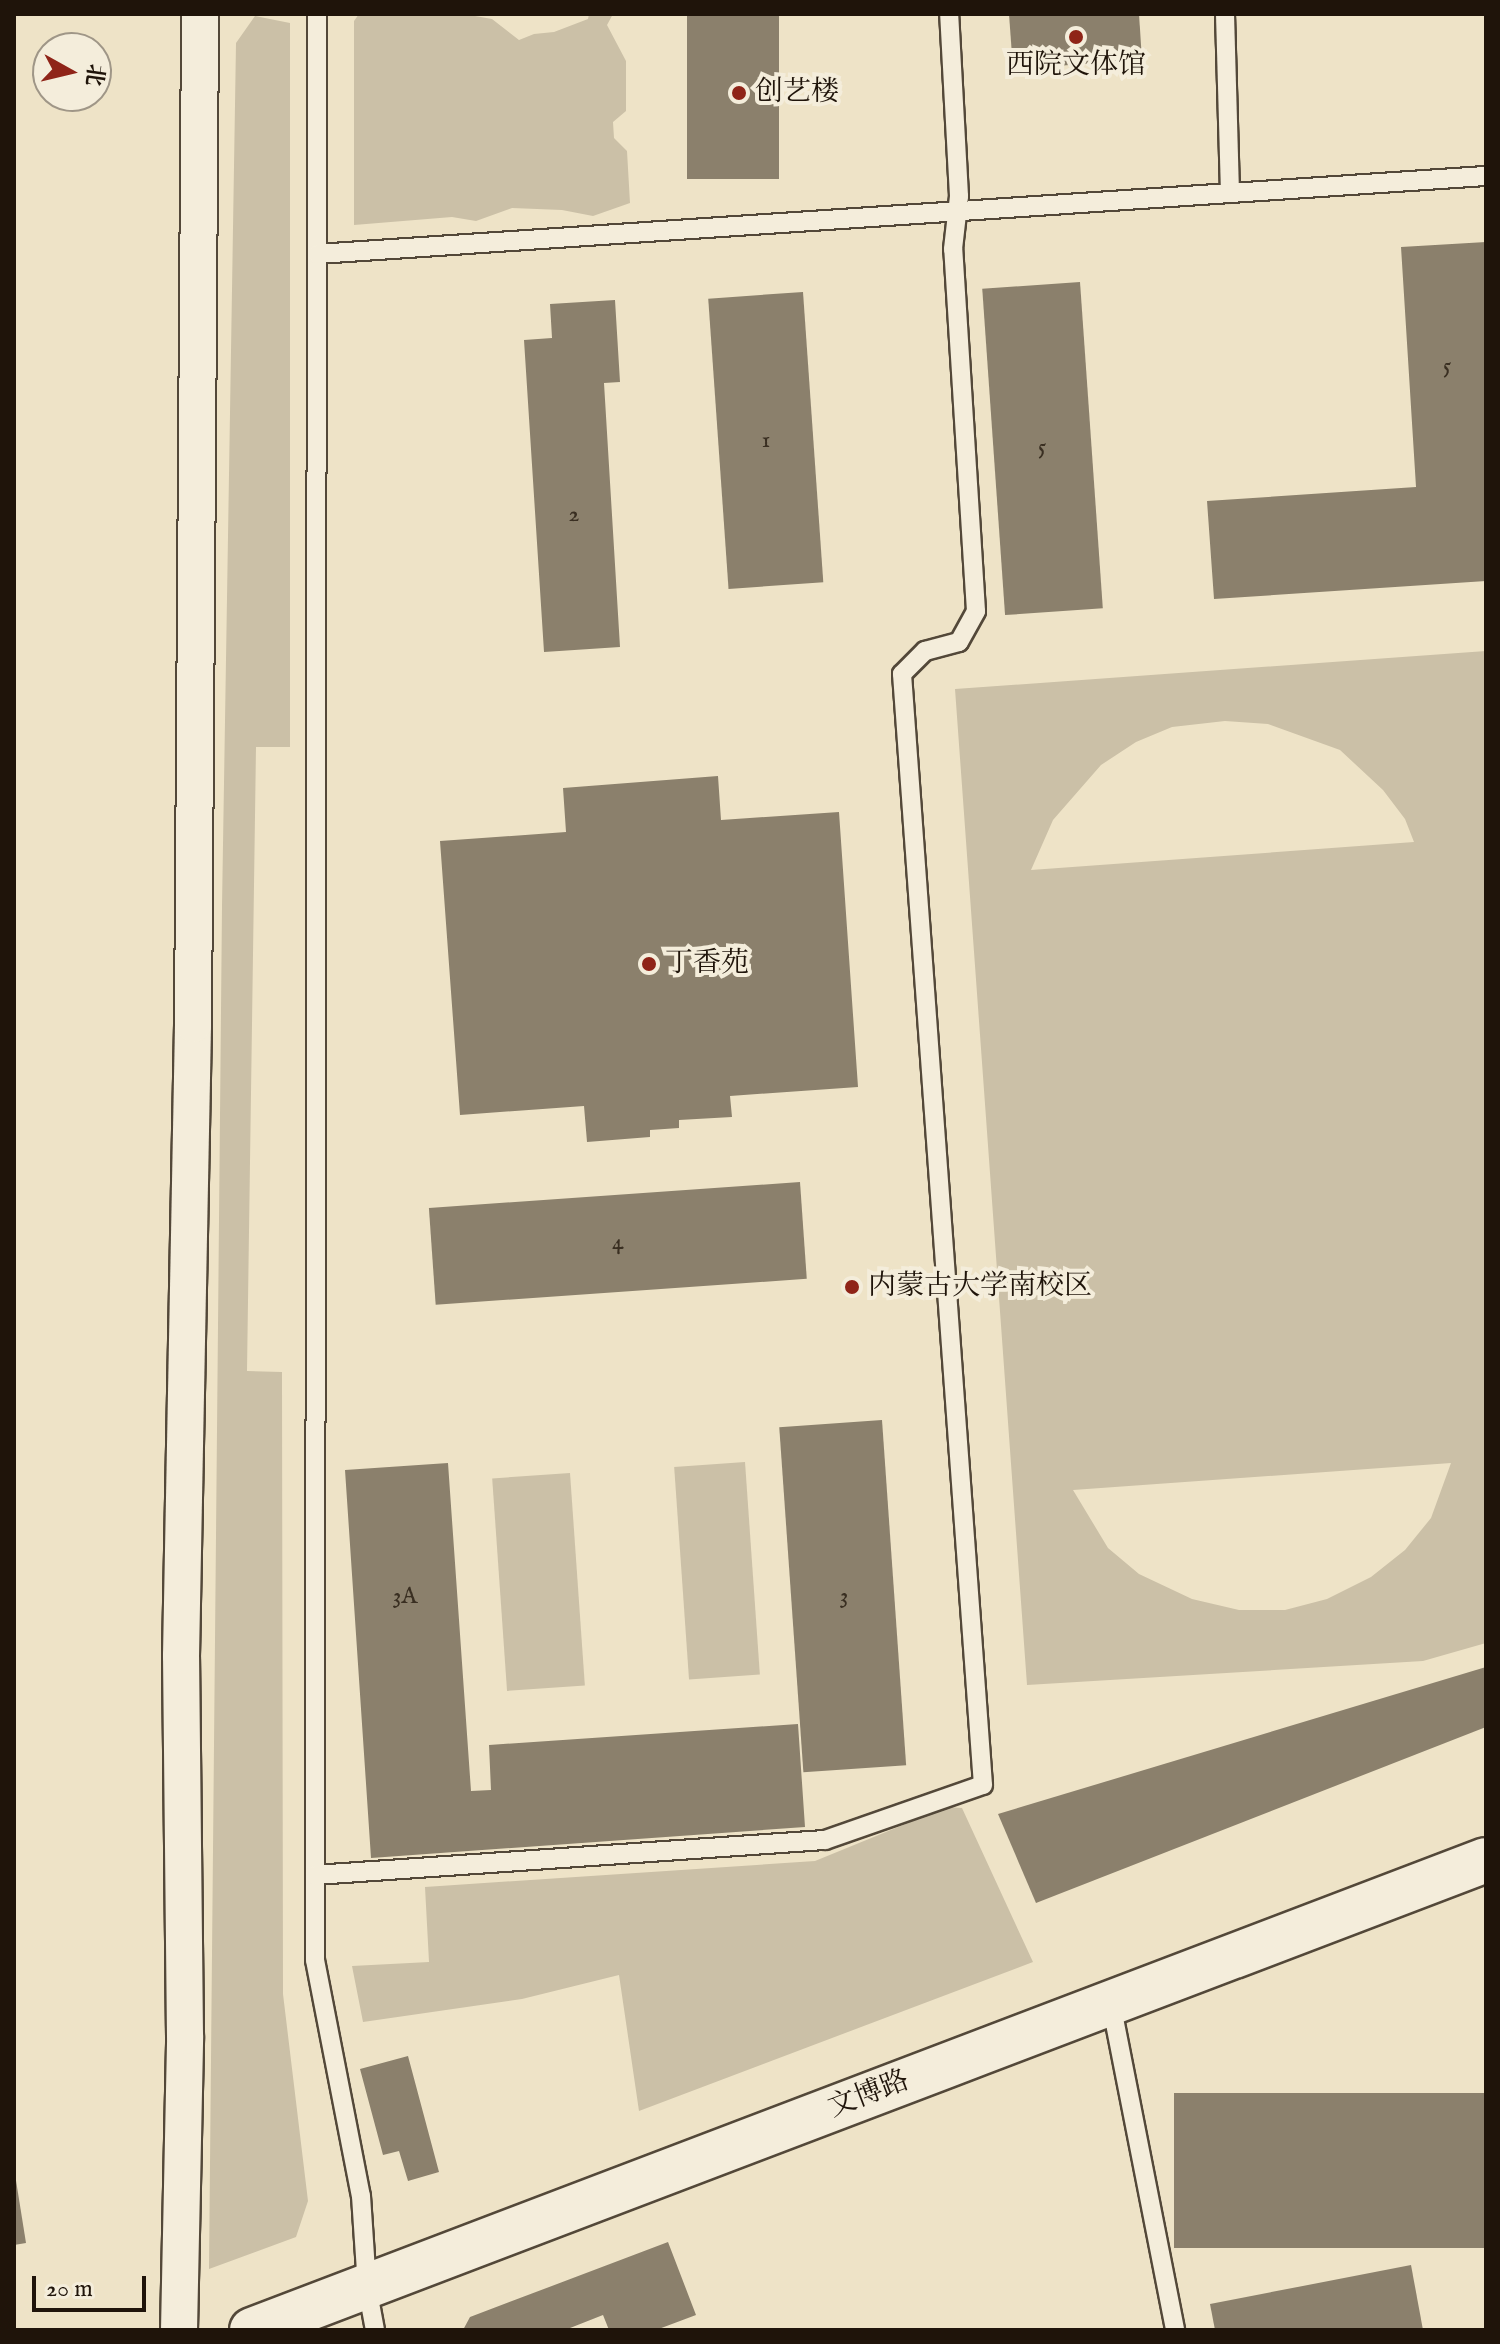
<!DOCTYPE html>
<html>
<head>
<meta charset="utf-8">
<style>
	body { margin:0 }
	#map { position:relative; width:1500px; height:2344px; overflow:hidden; background:#eee3c7; font-family:"IM FELL English","Noto Serif SC",serif }
	div>[style] { position:absolute }
	[style*='--x'] { left:calc(var(--x)*1px); top:calc(var(--y)*1px); width:calc(var(--w)*1px); rotate:calc(var(--a)*1deg) }
	.green>* { inset:0; background:#cbc0a7; transform-origin:0 0 }
	.building>* { inset:0; background:#8b806c; transform-origin:0 0 }
	.roads { filter:drop-shadow(2px 0 #534839) drop-shadow(-2px 0 #534839) drop-shadow(0 2px #534839) drop-shadow(0 -2px #534839) }
	.service>* { height:18px; margin:-9px; padding:0 9px; transform-origin:9px; border-radius:9px; background:#f4eddb }
	.minor>* { height:36px; margin:-18px; padding:0 18px; transform-origin:18px; border-radius:18px; background:#f4eddb }
	.tertiary>* { height:44px; margin:-22px; padding:0 22px; transform-origin:22px; border-radius:22px; background:#f4eddb }
	.dots>* { width:22px; height:22px; translate:-50% -50%; box-sizing:border-box; border:4px solid #f4eddb; border-radius:50% }
	span { translate:-50% -50%; white-space:nowrap; text-align:center; line-height:1.15; -webkit-text-stroke:8px #f4eddb; paint-order:stroke }
	.number-label { font-size:24px; color:#3a2f22 }
	.number-label span { -webkit-text-stroke-width:0 }
	.poi-label { font-size:28px; color:#1f140a }
	.left { translate:0 -50%; text-align:left }
	.street-label { font-size:28px; color:#1f140a }
	.frame { position:absolute; inset:0; border:16px solid #1f140a; pointer-events:none }
	.north { position:absolute; left:32px; top:32px; width:80px; height:80px; box-sizing:border-box; background:#f4eddb; border:2px solid #9f9687; border-radius:50%; rotate:98deg; font-size:22px; font-weight:700; line-height:32px; text-align:center; color:#1f140a }
	.north::after { content:''; display:block; margin:auto; width:28px; height:36px; background:#8f2418; clip-path:polygon(50% 0,100% 100%,50% 72%,0 100%) }
	.scale { position:absolute; left:32px; top:2276px; width:114px; height:36px; box-sizing:border-box; border:4px solid #1f140a; border-top:0; padding-left:10px; font-size:24px; line-height:28px; white-space:nowrap; color:#1f140a; -webkit-text-stroke:6px #f4eddb; paint-order:stroke }
</style>
</head>
<body>
<div id="map">
	<div class="green">
		<div style="clip-path:polygon(359px 14px,475px 16px,492px 19px,519px 40px,534px 34px,554px 32px,588px 19px,589px 14px,613px 14px,607px 25px,626px 61px,626px 111px,613px 122px,614px 138px,627px 151px,630px 203px,593px 216px,562px 210px,512px 208px,476px 221px,452px 217px,354px 225px,354px 21px)"></div>
		<div style="clip-path:polygon(255px 16px,290px 23px,290px 747px,256px 747px,247px 1371px,282px 1372px,283px 1994px,308px 2201px,296px 2237px,209px 2269px,222px 906px,236px 43px)"></div>
		<div style="clip-path:polygon(evenodd,1486px 651px,1486px 1643px,1423px 1661px,1027px 1685px,955px 689px,1486px 651px,1225px 721px,1268px 724px,1340px 750px,1383px 790px,1405px 819px,1414px 842px,1031px 870px,1053px 820px,1101px 765px,1136px 742px,1172px 727px,1225px 721px,1486px 651px,1451px 1463px,1431px 1518px,1405px 1550px,1371px 1577px,1327px 1599px,1285px 1610px,1239px 1610px,1192px 1599px,1139px 1574px,1108px 1548px,1073px 1490px,1451px 1463px)"></div>
		<div style="left:745px;top:1462px;width:213px;height:71px;rotate:86deg"></div>
		<div style="left:570px;top:1473px;width:213px;height:78px;rotate:86deg"></div>
		<div style="clip-path:polygon(947px 1807px,962px 1808px,1033px 1962px,639px 2111px,619px 1975px,522px 1999px,363px 2022px,352px 1966px,429px 1962px,425px 1887px,815px 1861px)"></div>
	</div>
	<div class="building">
		<div style="left:687px;top:14px;width:92px;height:165px"></div>
		<div style="clip-path:polygon(1009px 14px,1139px 14px,1142px 60px,1013px 69px)"></div>
		<div style="clip-path:polygon(1486px 242px,1486px 581px,1214px 599px,1207px 501px,1416px 487px,1401px 247px)"></div>
		<div style="left:1080px;top:282px;width:327px;height:98px;rotate:86deg"></div>
		<div style="left:803px;top:292px;width:291px;height:95px;rotate:86deg"></div>
		<div style="clip-path:polygon(615px 300px,620px 382px,604px 383px,620px 647px,544px 652px,524px 340px,552px 338px,550px 304px)"></div>
		<div style="clip-path:polygon(718px 776px,721px 820px,839px 812px,858px 1087px,730px 1096px,732px 1117px,679px 1120px,679px 1128px,650px 1130px,650px 1137px,587px 1142px,584px 1106px,460px 1115px,440px 841px,566px 832px,563px 788px)"></div>
		<div style="left:800px;top:1182px;width:97px;height:372px;rotate:86deg"></div>
		<div style="left:882px;top:1420px;width:346px;height:103px;rotate:86deg"></div>
		<div style="clip-path:polygon(448px 1463px,471px 1791px,491px 1790px,489px 1745px,798px 1724px,805px 1827px,371px 1858px,345px 1470px)"></div>
		<div style="clip-path:polygon(1486px 1667px,1486px 1727px,1036px 1903px,998px 1814px)"></div>
		<div style="clip-path:polygon(408px 2056px,439px 2172px,408px 2181px,399px 2151px,383px 2155px,360px 2069px)"></div>
		<div style="left:1486px;top:2093px;width:155px;height:312px;rotate:90deg"></div>
		<div style="clip-path:polygon(14px 2168px,26px 2243px,14px 2245px)"></div>
		<div style="clip-path:polygon(668px 2242px,696px 2315px,656px 2330px,609px 2330px,603px 2315px,565px 2330px,463px 2330px,470px 2317px)"></div>
		<div style="clip-path:polygon(1411px 2265px,1423px 2330px,1215px 2330px,1210px 2304px)"></div>
	</div>
	<div class="roads">
		<div class="service">
			<div style="--x:317;--y:14;--w:1946;--a:90.06"></div>
			<div style="--x:315;--y:1960;--w:240;--a:79"></div>
			<div style="--x:361;--y:2196;--w:91;--a:86.2"></div>
			<div style="--x:367;--y:2287;--w:44;--a:79.5"></div>
			<div style="--x:1225;--y:14;--w:179;--a:88.4"></div>
			<div style="--x:317;--y:254;--w:1172;--a:-3.82"></div>
			<div style="--x:315;--y:1875;--w:511;--a:-3.93"></div>
			<div style="--x:825;--y:1840;--w:167;--a:-19.2"></div>
			<div style="--x:983;--y:1785;--w:1114;--a:-94.17"></div>
			<div style="--x:902;--y:674;--w:33;--a:-45"></div>
			<div style="--x:925;--y:651;--w:35;--a:-15"></div>
			<div style="--x:959;--y:642;--w:35;--a:-61"></div>
			<div style="--x:976;--y:611;--w:363;--a:-93.6"></div>
			<div style="--x:953;--y:249;--w:53;--a:-83.5"></div>
			<div style="--x:959;--y:196;--w:182;--a:-93.1"></div>
			<div style="--x:1111;--y:2003;--w:333;--a:78.9"></div>
		</div>
		<div class="minor">
			<div style="--x:179;--y:2330;--w:294;--a:-88.8"></div>
			<div style="--x:185;--y:2036;--w:380;--a:-90.6"></div>
			<div style="--x:181;--y:1656;--w:632;--a:-88.91"></div>
			<div style="--x:193;--y:1024;--w:1010;--a:-89.6"></div>
		</div>
		<div class="tertiary">
			<div style="--x:252;--y:2330;--w:1320;--a:-20.85"></div>
		</div>
	</div>
	<div class="dots">
		<div style="left:1076px;top:37px;background:#8f2418"></div>
		<div style="left:739px;top:93px;background:#8f2418"></div>
		<div style="left:649px;top:964px;background:#8f2418"></div>
		<div style="left:852px;top:1287px;background:#8f2418"></div>
	</div>
	<div class="number-label">
		<span style="left:1447px;top:367px">5</span>
		<span style="left:766px;top:441px">1</span>
		<span style="left:1042px;top:448px">5</span>
		<span style="left:574px;top:515px">2</span>
		<span style="left:618px;top:1243px">4</span>
		<span style="left:405px;top:1597px">3A</span>
		<span style="left:844px;top:1597px">3</span>
	</div>
	<div class="poi-label">
		<span style="left:1076px;top:66px">西院文体馆</span>
		<span class="left" style="left:755px;top:93px">创艺楼</span>
		<span class="left" style="left:665px;top:964px">丁香苑</span>
		<span class="left" style="left:868px;top:1287px">内蒙古大学南校区</span>
	</div>
	<div class="street-label">
		<span style="left:869px;top:2095px;rotate:-21deg">文博路</span>
	</div>
	<div class="frame"></div>
	<div class="north">北</div>
	<div class="scale">20 m</div>
</div>
</body>
</html>
